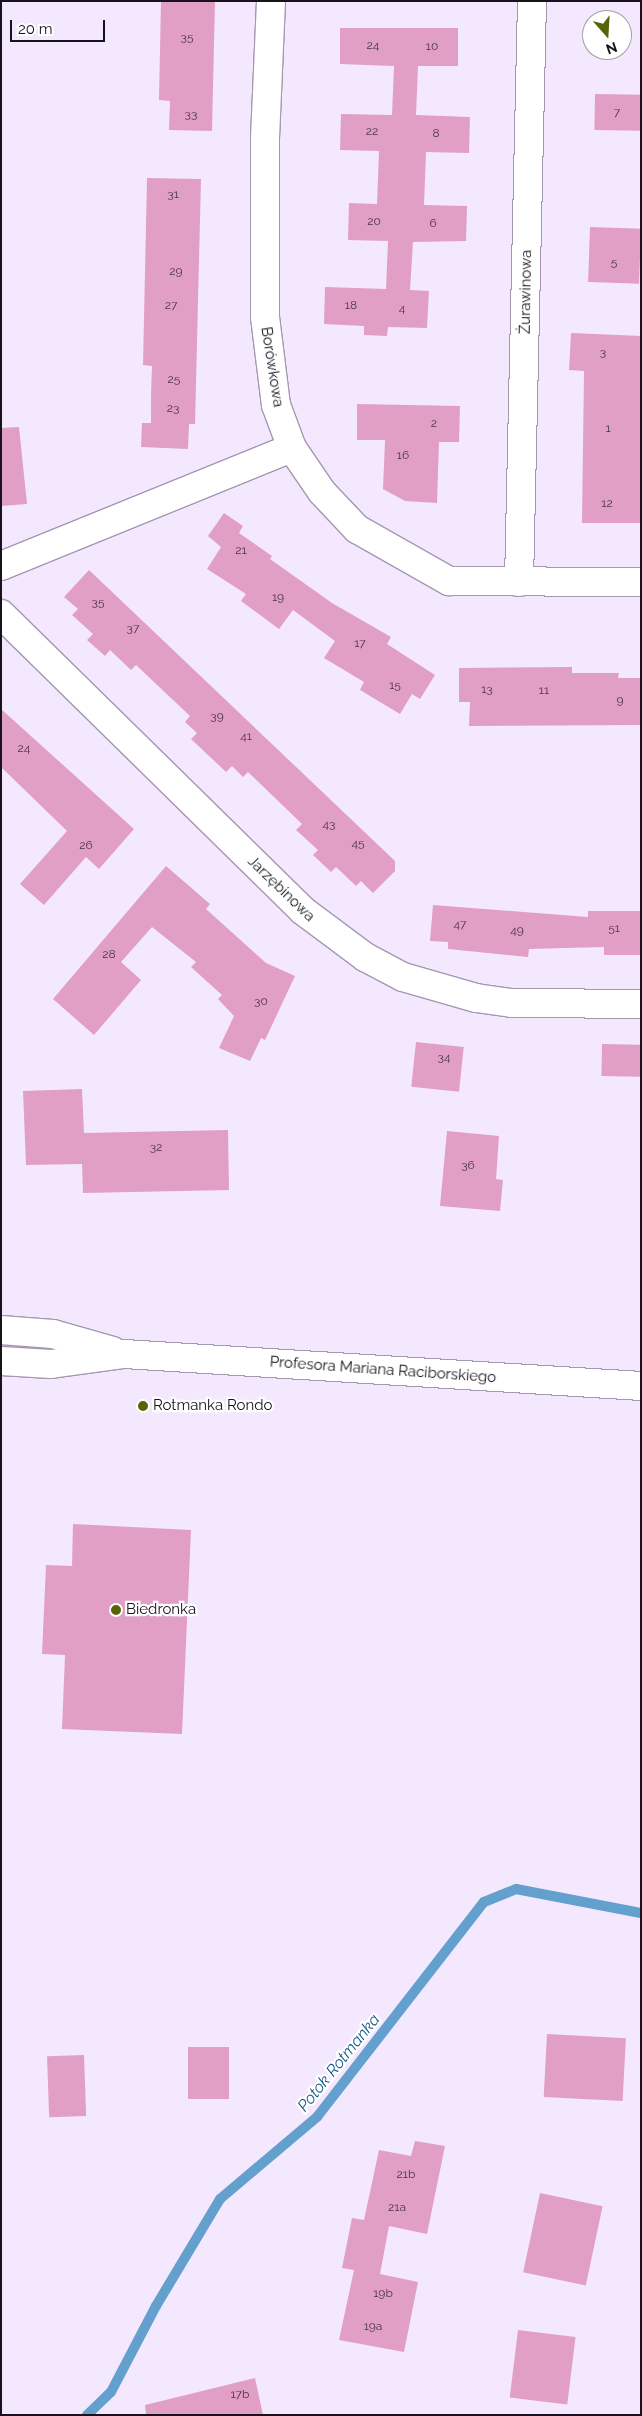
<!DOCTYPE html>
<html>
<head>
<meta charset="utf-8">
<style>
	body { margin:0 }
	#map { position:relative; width:642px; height:2416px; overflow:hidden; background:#f4e8fe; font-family:Raleway,sans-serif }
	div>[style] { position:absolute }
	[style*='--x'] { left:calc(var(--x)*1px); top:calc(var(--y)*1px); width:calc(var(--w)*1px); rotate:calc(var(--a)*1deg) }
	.stream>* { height:10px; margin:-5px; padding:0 5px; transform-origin:5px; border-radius:5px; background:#64a0ce }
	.building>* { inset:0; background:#e19fc6; transform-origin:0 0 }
	.roads { filter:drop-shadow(1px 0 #a597b1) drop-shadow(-1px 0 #a597b1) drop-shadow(0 1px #a597b1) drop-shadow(0 -1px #a597b1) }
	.street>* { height:28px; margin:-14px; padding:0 14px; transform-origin:14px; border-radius:14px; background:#fff }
	.secondary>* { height:28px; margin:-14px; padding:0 14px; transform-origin:14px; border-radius:14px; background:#fff }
	.dots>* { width:14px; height:14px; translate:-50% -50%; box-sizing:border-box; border:2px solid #fff; border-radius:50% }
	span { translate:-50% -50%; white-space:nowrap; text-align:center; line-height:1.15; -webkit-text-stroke:4.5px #fff; paint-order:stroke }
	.number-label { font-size:12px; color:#4a3546 }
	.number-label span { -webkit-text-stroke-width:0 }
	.street-label { font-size:15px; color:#17121b }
	.poi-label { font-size:15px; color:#17121b }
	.left { translate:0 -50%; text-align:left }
	.water-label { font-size:16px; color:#155a86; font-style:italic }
	.frame { position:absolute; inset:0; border:2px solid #17121b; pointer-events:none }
	.north { position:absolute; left:582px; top:10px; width:50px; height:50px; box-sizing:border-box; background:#fff; border:1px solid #a2a0a4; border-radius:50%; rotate:161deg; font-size:14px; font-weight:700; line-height:20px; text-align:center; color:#17121b }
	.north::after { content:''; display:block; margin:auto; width:18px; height:22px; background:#586407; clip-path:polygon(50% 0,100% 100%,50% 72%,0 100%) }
	.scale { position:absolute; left:10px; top:20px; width:95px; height:22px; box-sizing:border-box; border:2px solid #17121b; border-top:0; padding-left:6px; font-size:15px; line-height:18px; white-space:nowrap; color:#17121b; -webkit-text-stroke:4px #fff; paint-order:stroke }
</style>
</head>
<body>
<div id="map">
	<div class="stream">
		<div style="--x:87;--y:2415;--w:33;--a:-44"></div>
		<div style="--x:111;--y:2392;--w:97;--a:-62.4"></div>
		<div style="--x:156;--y:2306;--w:125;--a:-59.1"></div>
		<div style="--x:220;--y:2199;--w:127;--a:-40.2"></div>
		<div style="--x:317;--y:2117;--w:272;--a:-52.2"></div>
		<div style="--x:484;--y:1902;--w:35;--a:-22"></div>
		<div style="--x:516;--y:1889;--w:127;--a:10.9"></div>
	</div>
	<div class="building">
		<div style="clip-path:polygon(161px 1px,215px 1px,212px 131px,169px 130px,170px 101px,159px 100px)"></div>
		<div style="clip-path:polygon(340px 28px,458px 28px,458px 66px,418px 66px,416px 115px,470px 117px,469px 153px,426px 152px,424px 205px,467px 206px,466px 241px,413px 242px,410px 290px,429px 291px,427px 328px,388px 327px,387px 336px,364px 335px,364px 326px,324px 324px,325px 287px,386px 289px,388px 241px,348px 240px,349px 203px,377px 204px,379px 151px,340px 150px,341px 114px,392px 115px,394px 66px,340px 64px)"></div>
		<div style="left:595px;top:94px;width:46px;height:36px;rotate:1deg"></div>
		<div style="clip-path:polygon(147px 178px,201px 179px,195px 424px,189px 424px,188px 449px,141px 447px,142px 423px,151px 423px,151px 394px,152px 366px,143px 365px)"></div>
		<div style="left:590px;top:227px;width:51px;height:55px;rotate:2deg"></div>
		<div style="clip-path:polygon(571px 333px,641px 336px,641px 523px,582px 523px,584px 371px,569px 370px)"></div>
		<div style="clip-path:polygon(357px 404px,460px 406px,459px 442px,439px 442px,437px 503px,405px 501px,383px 489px,385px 440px,357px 440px)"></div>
		<div style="clip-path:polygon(19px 427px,27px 504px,1px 506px,1px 428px)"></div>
		<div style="clip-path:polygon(224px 513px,243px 526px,239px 533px,272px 556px,270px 559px,332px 603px,391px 637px,387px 644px,435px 675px,420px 699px,412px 694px,400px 714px,360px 690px,364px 682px,324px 658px,335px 641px,293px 610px,279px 629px,241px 601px,246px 594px,207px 569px,221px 547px,208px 536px)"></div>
		<div style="clip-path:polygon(89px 570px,395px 861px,395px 871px,373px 893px,361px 881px,356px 886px,336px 867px,331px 872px,313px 855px,318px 850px,296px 830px,302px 824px,248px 772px,243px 777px,232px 766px,226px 772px,191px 739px,197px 733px,185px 722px,190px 716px,136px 665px,131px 670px,110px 650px,105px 656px,87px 640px,93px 634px,72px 615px,78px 609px,64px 597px)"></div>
		<div style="clip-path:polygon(572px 667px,572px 673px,619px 673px,618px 678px,641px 678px,641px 725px,469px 726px,470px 702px,459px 702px,459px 668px)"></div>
		<div style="clip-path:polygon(1px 709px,134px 829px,99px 869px,86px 857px,44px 905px,20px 884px,67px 831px,1px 767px)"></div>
		<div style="clip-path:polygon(166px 866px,210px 904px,206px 909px,266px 963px,295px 976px,265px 1040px,261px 1038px,250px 1061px,219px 1048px,234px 1016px,218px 999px,222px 995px,191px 967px,196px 962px,152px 927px,121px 962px,141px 980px,94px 1035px,53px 999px)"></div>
		<div style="clip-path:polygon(433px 905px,588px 917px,588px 911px,641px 911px,641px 955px,604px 955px,604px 947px,529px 949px,528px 957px,448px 949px,448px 942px,430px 941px)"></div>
		<div style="left:416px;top:1042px;width:48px;height:45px;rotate:6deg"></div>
		<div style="left:602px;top:1044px;width:39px;height:32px;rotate:1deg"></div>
		<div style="clip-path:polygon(82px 1089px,84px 1133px,228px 1130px,229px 1190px,83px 1193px,82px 1164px,26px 1165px,23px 1091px)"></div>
		<div style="clip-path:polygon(447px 1131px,499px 1136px,496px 1179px,503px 1180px,500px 1211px,440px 1206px)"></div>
		<div style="clip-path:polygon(73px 1524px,191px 1530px,182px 1734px,62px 1729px,65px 1655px,42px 1654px,46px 1565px,72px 1566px)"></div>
		<div style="left:547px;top:2034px;width:79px;height:63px;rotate:3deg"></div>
		<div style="left:188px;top:2047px;width:41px;height:52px"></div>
		<div style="left:84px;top:2055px;width:61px;height:37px;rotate:88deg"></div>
		<div style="clip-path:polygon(415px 2141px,445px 2146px,427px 2234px,389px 2226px,380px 2274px,418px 2282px,404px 2352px,339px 2340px,354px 2270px,342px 2268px,352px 2218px,364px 2220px,379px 2150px,411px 2156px)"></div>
		<div style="left:540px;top:2193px;width:64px;height:81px;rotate:12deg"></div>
		<div style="left:518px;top:2330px;width:58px;height:68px;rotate:7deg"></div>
		<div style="clip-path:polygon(255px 2378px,263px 2415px,146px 2415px,145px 2405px)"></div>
	</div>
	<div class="roads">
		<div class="street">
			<div style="--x:271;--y:1;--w:138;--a:92.5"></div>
			<div style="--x:265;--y:139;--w:178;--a:90"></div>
			<div style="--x:265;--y:317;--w:89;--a:82.9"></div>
			<div style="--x:276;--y:405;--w:46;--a:69.6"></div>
			<div style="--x:292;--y:448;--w:53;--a:55.7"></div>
			<div style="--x:322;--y:492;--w:51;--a:46.6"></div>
			<div style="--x:357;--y:529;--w:106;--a:29.5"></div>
			<div style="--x:449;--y:581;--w:192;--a:0.3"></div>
			<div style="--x:1;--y:566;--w:314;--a:-22.1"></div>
			<div style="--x:519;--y:582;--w:581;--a:-88.72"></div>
			<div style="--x:1;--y:614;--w:422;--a:44.5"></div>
			<div style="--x:302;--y:910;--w:79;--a:36.7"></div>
			<div style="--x:365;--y:957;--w:43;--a:27.8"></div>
			<div style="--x:403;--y:977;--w:76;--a:16"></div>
			<div style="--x:476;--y:998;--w:36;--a:8"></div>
			<div style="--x:512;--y:1003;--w:129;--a:0.4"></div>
		</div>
		<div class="secondary">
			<div style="--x:1;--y:1330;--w:52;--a:4.4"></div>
			<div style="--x:53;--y:1334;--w:62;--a:15.8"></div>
			<div style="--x:1;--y:1361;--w:50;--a:3.4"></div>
			<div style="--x:51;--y:1364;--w:74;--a:-7.8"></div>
			<div style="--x:124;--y:1354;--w:518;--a:3.54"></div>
		</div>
	</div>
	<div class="dots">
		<div style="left:143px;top:1406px;background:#586407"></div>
		<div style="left:116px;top:1610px;background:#586407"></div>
	</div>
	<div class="number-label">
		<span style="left:187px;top:38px">35</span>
		<span style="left:373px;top:46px">24</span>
		<span style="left:432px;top:47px">10</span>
		<span style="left:617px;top:113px">7</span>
		<span style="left:191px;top:115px">33</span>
		<span style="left:372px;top:132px">22</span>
		<span style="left:436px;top:134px">8</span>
		<span style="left:173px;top:195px">31</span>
		<span style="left:374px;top:222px">20</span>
		<span style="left:433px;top:224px">6</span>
		<span style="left:614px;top:263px">5</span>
		<span style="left:176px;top:272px">29</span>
		<span style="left:171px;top:306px">27</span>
		<span style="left:351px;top:306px">18</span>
		<span style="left:402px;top:309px">4</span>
		<span style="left:603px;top:353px">3</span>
		<span style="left:174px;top:380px">25</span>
		<span style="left:173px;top:409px">23</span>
		<span style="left:434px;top:424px">2</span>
		<span style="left:608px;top:429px">1</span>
		<span style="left:403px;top:456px">16</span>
		<span style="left:607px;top:504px">12</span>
		<span style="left:241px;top:551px">21</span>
		<span style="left:278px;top:598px">19</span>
		<span style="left:98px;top:603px">35</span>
		<span style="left:133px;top:629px">37</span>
		<span style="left:360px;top:644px">17</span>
		<span style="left:395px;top:686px">15</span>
		<span style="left:487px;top:690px">13</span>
		<span style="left:544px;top:691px">11</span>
		<span style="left:620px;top:701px">9</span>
		<span style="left:217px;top:717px">39</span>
		<span style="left:246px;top:737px">41</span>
		<span style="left:24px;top:749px">24</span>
		<span style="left:329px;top:825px">43</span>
		<span style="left:358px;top:844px">45</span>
		<span style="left:86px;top:846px">26</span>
		<span style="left:460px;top:925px">47</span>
		<span style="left:614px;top:929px">51</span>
		<span style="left:517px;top:931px">49</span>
		<span style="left:109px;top:955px">28</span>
		<span style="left:261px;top:1002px">30</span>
		<span style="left:444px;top:1058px">34</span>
		<span style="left:156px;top:1148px">32</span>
		<span style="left:468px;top:1166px">36</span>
		<span style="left:406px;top:2175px">21b</span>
		<span style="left:397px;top:2208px">21a</span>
		<span style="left:383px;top:2294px">19b</span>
		<span style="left:373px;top:2327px">19a</span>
		<span style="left:240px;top:2395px">17b</span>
	</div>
	<div class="street-label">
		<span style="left:526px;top:292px;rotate:-89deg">Żurawinowa</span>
		<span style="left:272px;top:367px;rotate:81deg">Borówkowa</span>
		<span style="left:281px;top:889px;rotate:44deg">Jarzębinowa</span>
		<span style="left:383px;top:1370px;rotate:4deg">Profesora Mariana Raciborskiego</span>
	</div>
	<div class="poi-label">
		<span class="left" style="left:153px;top:1406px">Rotmanka Rondo</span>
		<span class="left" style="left:126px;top:1610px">Biedronka</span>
	</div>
	<div class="water-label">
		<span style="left:339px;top:2063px;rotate:-51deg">Potok Rotmanka</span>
	</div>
	<div class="frame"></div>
	<div class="north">N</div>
	<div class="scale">20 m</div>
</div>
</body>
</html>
